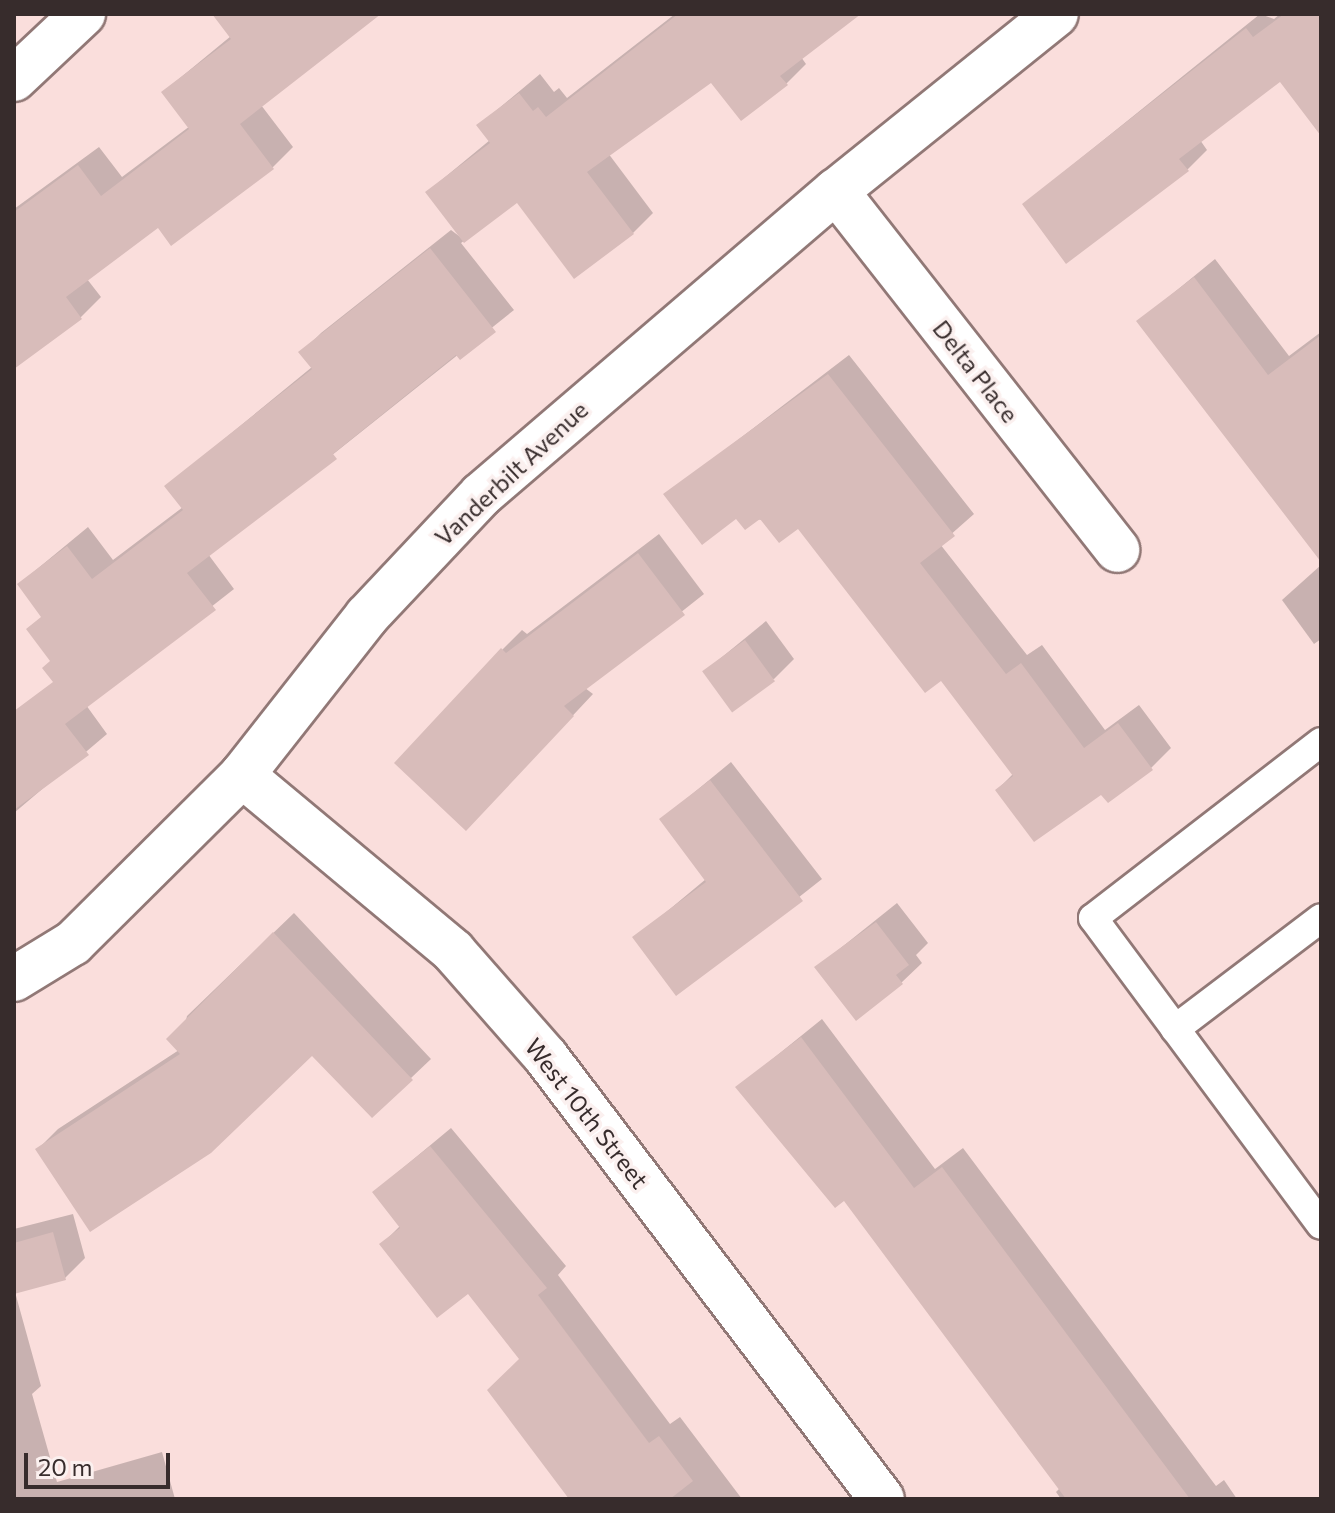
<!DOCTYPE html>
<html>
<head>
<meta charset="utf-8">
<style>
	body { margin:0 }
	#map { position:relative; width:1335px; height:1513px; overflow:hidden; background:#fadedc; font-family:Commissioner,sans-serif }
	div>[style] { position:absolute }
	[style*='--x'] { left:calc(var(--x)*1px); top:calc(var(--y)*1px); width:calc(var(--w)*1px); rotate:calc(var(--a)*1deg) }
	.shadow>* { inset:0; background:#0003 }
	.building>* { inset:0; background:#d8bcba; transform-origin:0 0 }
	.roads { filter:drop-shadow(2px 0 #917876) drop-shadow(-2px 0 #917876) drop-shadow(0 2px #917876) drop-shadow(0 -2px #917876) }
	.lane>* { height:28px; margin:-14px; padding:0 14px; transform-origin:14px; border-radius:14px; background:#fff }
	.street>* { height:44px; margin:-22px; padding:0 22px; transform-origin:22px; border-radius:22px; background:#fff }
	span { translate:-50% -50%; white-space:nowrap; text-align:center; line-height:1.15; -webkit-text-stroke:7px #fbf0ef; paint-order:stroke }
	.street-label { font-size:24px; color:#372c2c }
	.frame { position:absolute; inset:0; border:16px solid #372c2c; pointer-events:none }
	.scale { position:absolute; left:24px; top:1453px; width:146px; height:36px; box-sizing:border-box; border:4px solid #372c2c; border-top:0; padding-left:10px; font-size:24px; line-height:28px; white-space:nowrap; color:#372c2c; -webkit-text-stroke:6px #fbf0ef; paint-order:stroke }
</style>
</head>
<body>
<div id="map">
	<div class="shadow">
		<div style="clip-path:polygon(241px 14px,378px 14px,261px 105px,293px 147px,273px 167px,171px 243px,158px 225px,87px 279px,101px 297px,81px 317px,29px 355px,14px 346px,14px 209px,99px 147px,122px 177px,190px 126px,163px 92px,231px 36px)"></div>
		<div style="clip-path:polygon(675px 14px,858px 14px,801px 57px,806px 64px,786px 84px,712px 80px,608px 153px,653px 213px,633px 233px,517px 200px,461px 243px,514px 310px,208px 554px,234px 589px,86px 705px,107px 734px,14px 813px,14px 712px,75px 693px,58px 636px,19px 584px,88px 527px,113px 560px,183px 507px,167px 486px,312px 367px,301px 353px,321px 333px,451px 230px,463px 239px,427px 192px,490px 140px,479px 125px,540px 74px,554px 92px,559px 88px,567px 98px)"></div>
		<div style="clip-path:polygon(1260px 14px,1274px 19px,1280px 14px,1321px 14px,1321px 131px,1281px 79px,1200px 140px,1207px 150px,1187px 170px,1024px 204px)"></div>
		<div style="clip-path:polygon(1215px 259px,1289px 356px,1321px 332px,1321px 559px,1138px 322px)"></div>
		<div style="clip-path:polygon(849px 355px,974px 514px,940px 544px,1027px 655px,1042px 645px,1105px 730px,1139px 705px,1171px 748px,1151px 768px,1102px 792px,997px 790px,1013px 774px,941px 678px,799px 526px,737px 516px,666px 495px)"></div>
		<div style="clip-path:polygon(659px 534px,704px 594px,585px 688px,593px 694px,486px 808px,502px 650px,522px 630px,527px 634px)"></div>
		<div style="clip-path:polygon(1321px 565px,1321px 639px,1314px 644px,1282px 600px)"></div>
		<div style="clip-path:polygon(766px 621px,794px 659px,774px 679px,705px 671px)"></div>
		<div style="clip-path:polygon(731px 762px,822px 879px,677px 993px,635px 938px,706px 879px,662px 819px)"></div>
		<div style="clip-path:polygon(897px 903px,928px 943px,916px 955px,922px 963px,901px 983px,817px 967px)"></div>
		<div style="clip-path:polygon(294px 913px,431px 1059px,411px 1078px,312px 1053px,38px 1149px,58px 1129px,179px 1050px,187px 1016px)"></div>
		<div style="clip-path:polygon(822px 1019px,935px 1169px,963px 1148px,1216px 1486px,1224px 1480px,1237px 1499px,1061px 1499px,1056px 1492px,1060px 1488px,844px 1198px,738px 1087px)"></div>
		<div style="clip-path:polygon(451px 1128px,566px 1266px,558px 1275px,670px 1424px,680px 1417px,742px 1499px,572px 1499px,521px 1359px,468px 1291px,382px 1244px,400px 1226px,374px 1192px)"></div>
		<div style="clip-path:polygon(73px 1214px,85px 1258px,65px 1278px,15px 1292px,41px 1386px,32px 1394px,57px 1482px,162px 1452px,175px 1499px,14px 1499px,14px 1229px)"></div>
	</div>
	<div class="building">
		<div style="clip-path:polygon(212px 14px,381px 14px,240px 124px,274px 169px,171px 246px,158px 228px,66px 297px,82px 319px,14px 369px,14px 212px,78px 165px,101px 196px,189px 129px,161px 92px,231px 39px)"></div>
		<div style="clip-path:polygon(678px 14px,861px 14px,780px 76px,788px 85px,741px 121px,711px 83px,587px 172px,634px 234px,574px 279px,517px 203px,464px 243px,425px 192px,490px 143px,476px 125px,519px 93px,533px 111px,538px 107px,546px 117px)"></div>
		<div style="clip-path:polygon(1284px 14px,1321px 14px,1321px 136px,1280px 82px,1179px 159px,1189px 171px,1066px 264px,1022px 204px,1246px 28px,1253px 37px)"></div>
		<div style="clip-path:polygon(430px 248px,496px 332px,460px 360px,456px 355px,333px 454px,337px 459px,187px 573px,216px 610px,65px 724px,89px 755px,14px 810px,14px 711px,53px 682px,42px 668px,50px 661px,26px 629px,41px 617px,17px 584px,67px 546px,92px 579px,183px 510px,164px 486px,312px 369px,298px 352px)"></div>
		<div style="clip-path:polygon(1194px 277px,1268px 375px,1321px 335px,1321px 562px,1136px 321px)"></div>
		<div style="clip-path:polygon(828px 374px,955px 536px,920px 563px,1006px 674px,1021px 663px,1084px 748px,1118px 723px,1153px 770px,1108px 803px,1101px 795px,1034px 842px,995px 790px,1013px 776px,941px 681px,925px 693px,798px 529px,779px 543px,760px 519px,745px 530px,736px 519px,702px 545px,663px 494px)"></div>
		<div style="clip-path:polygon(638px 553px,685px 615px,564px 706px,574px 716px,466px 831px,394px 763px,501px 648px,506px 653px)"></div>
		<div style="left:745px;top:640px;width:51px;height:53px;rotate:54deg"></div>
		<div style="clip-path:polygon(710px 780px,803px 901px,676px 996px,632px 937px,706px 882px,659px 819px)"></div>
		<div style="clip-path:polygon(876px 922px,909px 965px,896px 975px,903px 984px,856px 1021px,814px 967px)"></div>
		<div style="clip-path:polygon(273px 932px,413px 1080px,372px 1118px,312px 1056px,211px 1153px,90px 1232px,35px 1149px,180px 1054px,166px 1039px)"></div>
		<div style="clip-path:polygon(801px 1037px,914px 1188px,942px 1167px,1190px 1499px,1066px 1499px,844px 1201px,835px 1208px,735px 1087px)"></div>
		<div style="clip-path:polygon(430px 1146px,547px 1288px,538px 1295px,649px 1443px,659px 1436px,693px 1481px,670px 1499px,569px 1499px,487px 1390px,519px 1359px,468px 1294px,437px 1318px,379px 1244px,400px 1228px,372px 1192px)"></div>
		<div style="clip-path:polygon(53px 1232px,66px 1280px,14px 1294px,14px 1243px)"></div>
	</div>
	<div class="roads">
		<div class="lane">
			<div style="--x:1321;--y:742;--w:288;--a:142.3"></div>
			<div style="--x:1093;--y:918;--w:382;--a:53.4"></div>
			<div style="--x:1175;--y:1029;--w:183;--a:-37.2"></div>
		</div>
		<div class="street">
			<div style="--x:14;--y:79;--w:95;--a:-43.3"></div>
			<div style="--x:836;--y:191;--w:456;--a:51.9"></div>
			<div style="--x:242;--y:775;--w:275;--a:39.8"></div>
			<div style="--x:453;--y:951;--w:141;--a:48.7"></div>
			<div style="--x:546;--y:1057;--w:555;--a:52.76"></div>
			<div style="--x:14;--y:979;--w:69;--a:-31.4"></div>
			<div style="--x:73;--y:943;--w:238;--a:-44.8"></div>
			<div style="--x:242;--y:775;--w:202;--a:-51.8"></div>
			<div style="--x:367;--y:616;--w:166;--a:-46.7"></div>
			<div style="--x:481;--y:495;--w:467;--a:-40.6"></div>
			<div style="--x:836;--y:191;--w:282;--a:-38.8"></div>
		</div>
	</div>
	<div class="street-label">
		<span style="left:976px;top:371px;rotate:52deg">Delta Place</span>
		<span style="left:511px;top:473px;rotate:-43deg">Vanderbilt Avenue</span>
		<span style="left:587px;top:1113px;rotate:52deg">West 10th Street</span>
	</div>
	<div class="frame"></div>
	<div class="scale">20 m</div>
</div>
</body>
</html>
